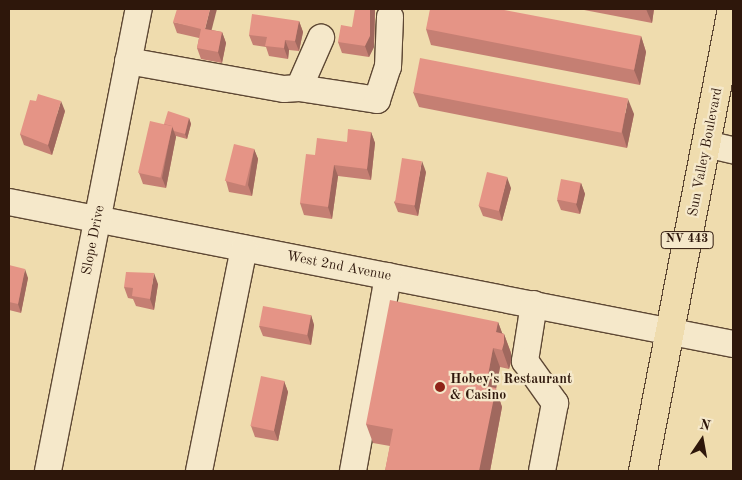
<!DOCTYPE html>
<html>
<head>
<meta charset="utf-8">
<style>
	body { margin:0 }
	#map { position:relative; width:742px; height:480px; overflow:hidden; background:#efdcae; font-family:"Old Standard TT",serif }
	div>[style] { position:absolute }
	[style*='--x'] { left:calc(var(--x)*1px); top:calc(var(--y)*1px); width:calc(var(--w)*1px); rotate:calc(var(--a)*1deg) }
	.roads { filter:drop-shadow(1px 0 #5e4834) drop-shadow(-1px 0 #5e4834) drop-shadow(0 1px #5e4834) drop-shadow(0 -1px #5e4834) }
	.minor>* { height:26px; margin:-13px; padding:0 13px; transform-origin:13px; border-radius:13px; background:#f5e8ca }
	.major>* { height:28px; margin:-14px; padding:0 14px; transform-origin:14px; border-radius:14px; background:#efdcae }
	.wall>* { inset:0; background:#c57f73 }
	.shaded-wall>* { inset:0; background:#a0685e }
	.building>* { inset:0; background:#e59486; transform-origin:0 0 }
	.dots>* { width:14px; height:14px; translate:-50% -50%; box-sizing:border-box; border:2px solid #f5e8ca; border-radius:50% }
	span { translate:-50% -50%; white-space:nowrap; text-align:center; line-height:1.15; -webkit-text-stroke:4.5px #f5e8ca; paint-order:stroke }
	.shield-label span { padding:1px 4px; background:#f5e8ca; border:1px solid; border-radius:4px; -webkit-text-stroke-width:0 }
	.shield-label { font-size:12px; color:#2e170b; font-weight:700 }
	.street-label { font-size:14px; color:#2e170b }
	.poi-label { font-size:14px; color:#2e170b; font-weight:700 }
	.left { translate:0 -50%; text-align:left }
	.frame { position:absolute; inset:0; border:10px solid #2e170b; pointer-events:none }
	.north { position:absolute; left:677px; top:415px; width:50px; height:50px; -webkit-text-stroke:4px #f5e8ca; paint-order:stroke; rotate:12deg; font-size:14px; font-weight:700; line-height:20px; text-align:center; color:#2e170b }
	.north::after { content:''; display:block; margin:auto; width:18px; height:22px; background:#2e170b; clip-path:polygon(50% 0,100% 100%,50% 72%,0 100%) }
</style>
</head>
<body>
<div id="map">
	<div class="roads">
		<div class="minor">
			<div style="--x:128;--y:61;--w:158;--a:10.2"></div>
			<div style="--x:284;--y:89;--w:15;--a:-4"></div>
			<div style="--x:299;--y:88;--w:55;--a:-66.3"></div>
			<div style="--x:299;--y:88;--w:79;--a:8.7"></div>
			<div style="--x:377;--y:100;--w:35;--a:-72"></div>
			<div style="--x:388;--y:67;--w:50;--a:-87.7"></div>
			<div style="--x:706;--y:144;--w:28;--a:13"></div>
			<div style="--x:9;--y:202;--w:738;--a:11.1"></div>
			<div style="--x:534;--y:304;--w:58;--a:99"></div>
			<div style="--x:525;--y:361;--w:52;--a:54.5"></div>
			<div style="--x:555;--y:403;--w:69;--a:100.8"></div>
			<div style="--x:48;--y:471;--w:471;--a:-78.9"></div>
			<div style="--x:199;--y:471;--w:227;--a:-78.6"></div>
			<div style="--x:353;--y:471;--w:198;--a:-79.8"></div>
		</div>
		<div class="major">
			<div style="--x:643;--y:471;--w:470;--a:-79.1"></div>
		</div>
	</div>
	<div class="wall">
		<div style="clip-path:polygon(370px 9px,374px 9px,375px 10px,374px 47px,369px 57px,342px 53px,338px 42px,352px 27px)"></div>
		<div style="clip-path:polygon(579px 9px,654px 9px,652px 23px)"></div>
		<div style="clip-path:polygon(299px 21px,303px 32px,299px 51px,289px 50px,288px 59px,269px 56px,266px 47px,253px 45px,249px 35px)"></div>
		<div style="clip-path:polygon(173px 22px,222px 32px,226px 43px,222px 63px,201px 59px,197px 48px,199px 38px,177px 33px)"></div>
		<div style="clip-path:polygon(426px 29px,641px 36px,646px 52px,640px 85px,431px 45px)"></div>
		<div style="clip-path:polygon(413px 92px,634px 114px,627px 148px,419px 107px)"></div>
		<div style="clip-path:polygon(65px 111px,52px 155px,24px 145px,20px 134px)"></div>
		<div style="clip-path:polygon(189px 118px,191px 124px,187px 139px,176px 136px,166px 188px,143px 184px,139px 173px,164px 124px)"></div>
		<div style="clip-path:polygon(371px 132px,375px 143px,371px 180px,338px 176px,332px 219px,304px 215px,300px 203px,347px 142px)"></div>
		<div style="clip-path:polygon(254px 149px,258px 159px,252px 196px,229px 192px,226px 181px)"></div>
		<div style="clip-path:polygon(426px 172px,418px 216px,398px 212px,394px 202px)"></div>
		<div style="clip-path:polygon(581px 183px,585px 194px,580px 214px,561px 210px,557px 200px)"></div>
		<div style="clip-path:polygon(511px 188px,502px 221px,483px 216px,479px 206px)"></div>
		<div style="clip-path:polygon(9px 265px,28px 278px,21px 313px,9px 310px)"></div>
		<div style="clip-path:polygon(158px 284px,154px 310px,136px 306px,133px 299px,128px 298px,124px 287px)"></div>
		<div style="clip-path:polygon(311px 315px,314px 325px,311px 345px,263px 336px,259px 326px)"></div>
		<div style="clip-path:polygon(498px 322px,502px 333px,504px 334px,511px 353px,511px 362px,509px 369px,500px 367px,496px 389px,502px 407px,490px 471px,385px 471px,390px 446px,373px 443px,366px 424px)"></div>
		<div style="clip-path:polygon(284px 381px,288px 392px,278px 441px,255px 437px,251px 426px)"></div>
	</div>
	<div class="shaded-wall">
		<div style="clip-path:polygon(210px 9px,217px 9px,209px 40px,205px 29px)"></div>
		<div style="clip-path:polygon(370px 9px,374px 9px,375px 10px,374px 47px,369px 57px,365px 46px)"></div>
		<div style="clip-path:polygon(646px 9px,654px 9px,652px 23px)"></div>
		<div style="clip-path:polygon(299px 21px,303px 32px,299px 51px,295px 41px)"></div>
		<div style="clip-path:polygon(222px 32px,226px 43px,222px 63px,218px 52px)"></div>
		<div style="clip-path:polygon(641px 36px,646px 52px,640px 85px,634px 70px)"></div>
		<div style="clip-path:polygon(285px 40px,289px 50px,288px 59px,284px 48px)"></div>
		<div style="clip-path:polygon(628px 99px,634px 114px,627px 148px,622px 132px)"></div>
		<div style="clip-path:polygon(61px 101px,65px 111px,52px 155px,48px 145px)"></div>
		<div style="clip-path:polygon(189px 118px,191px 124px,187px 139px,185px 134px)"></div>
		<div style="clip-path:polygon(172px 126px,176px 137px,166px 188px,162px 178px)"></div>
		<div style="clip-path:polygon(371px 132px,375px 143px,371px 180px,367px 169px)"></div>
		<div style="clip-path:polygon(254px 149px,258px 159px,252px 196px,248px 185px)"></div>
		<div style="clip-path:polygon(422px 161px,426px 172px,418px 216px,414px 205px)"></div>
		<div style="clip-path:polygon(334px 165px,338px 176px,332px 219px,328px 207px)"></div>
		<div style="clip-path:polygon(507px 177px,511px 188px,502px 221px,499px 210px)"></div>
		<div style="clip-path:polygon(581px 183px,585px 194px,580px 214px,576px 204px)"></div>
		<div style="clip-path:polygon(25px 269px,28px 278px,21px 313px,18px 304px)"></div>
		<div style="clip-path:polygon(154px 273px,158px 284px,154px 310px,150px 299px)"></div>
		<div style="clip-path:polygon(311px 315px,314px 325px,311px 345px,307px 334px)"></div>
		<div style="clip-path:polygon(498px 322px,504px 338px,504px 334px,511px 353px,511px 362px,509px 369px,496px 332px)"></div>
		<div style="clip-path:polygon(493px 348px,500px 367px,496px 389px,502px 407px,490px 471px,479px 471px,486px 386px)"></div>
		<div style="clip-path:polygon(284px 381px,288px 392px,278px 441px,274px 430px)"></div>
	</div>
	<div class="building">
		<div style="clip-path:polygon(177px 9px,210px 9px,205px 29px,222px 32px,218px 52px,197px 48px,201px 29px,173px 22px)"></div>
		<div style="clip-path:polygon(355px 9px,370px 9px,370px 36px,365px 46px,338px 42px,341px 25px,352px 27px)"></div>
		<div style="clip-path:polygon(430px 9px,499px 9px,641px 36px,634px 70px,426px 29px)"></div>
		<div style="clip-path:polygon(252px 14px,299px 21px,295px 41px,285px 40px,284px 48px,265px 46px,267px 37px,249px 35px)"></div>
		<div style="left:420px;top:58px;width:212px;height:35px;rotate:11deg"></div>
		<div style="clip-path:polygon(38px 94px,61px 101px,48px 145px,20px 134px,30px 100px,36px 101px)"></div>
		<div style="clip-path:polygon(168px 111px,189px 118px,185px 134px,174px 131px,172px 126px,164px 124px)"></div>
		<div style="left:150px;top:121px;width:23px;height:53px;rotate:13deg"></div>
		<div style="clip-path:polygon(348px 129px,371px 132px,367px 169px,334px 165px,328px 207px,300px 203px,306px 154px,315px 155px,317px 138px,347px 142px)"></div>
		<div style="left:234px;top:144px;width:21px;height:38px;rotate:14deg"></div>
		<div style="left:402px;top:158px;width:20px;height:45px;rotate:9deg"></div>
		<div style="left:487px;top:172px;width:21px;height:35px;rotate:14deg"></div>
		<div style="left:561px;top:179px;width:20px;height:21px;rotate:11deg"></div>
		<div style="clip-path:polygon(9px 265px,25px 269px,18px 304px,9px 302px)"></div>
		<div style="clip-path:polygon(126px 272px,154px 273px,150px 299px,132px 296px,133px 288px,124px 287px)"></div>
		<div style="clip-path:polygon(390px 300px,498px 322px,496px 332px,504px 334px,504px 343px,502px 350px,493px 348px,486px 386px,496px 388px,479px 471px,385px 471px,393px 429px,366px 424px)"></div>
		<div style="left:263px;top:306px;width:49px;height:20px;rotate:11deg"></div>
		<div style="left:261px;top:376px;width:24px;height:51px;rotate:12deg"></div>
	</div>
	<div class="dots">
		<div style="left:440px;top:387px;background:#8f2418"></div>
	</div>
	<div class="shield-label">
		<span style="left:687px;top:240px">NV 443</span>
	</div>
	<div class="street-label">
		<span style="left:705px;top:152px;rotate:-79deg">Sun Valley Boulevard</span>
		<span style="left:93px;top:240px;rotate:-79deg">Slope Drive</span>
		<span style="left:339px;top:266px;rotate:11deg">West 2nd Avenue</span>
	</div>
	<div class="poi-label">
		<span class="left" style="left:450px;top:387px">Hobey's Restaurant<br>&amp; Casino</span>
	</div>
	<div class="frame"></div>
	<div class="north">N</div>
</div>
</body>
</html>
